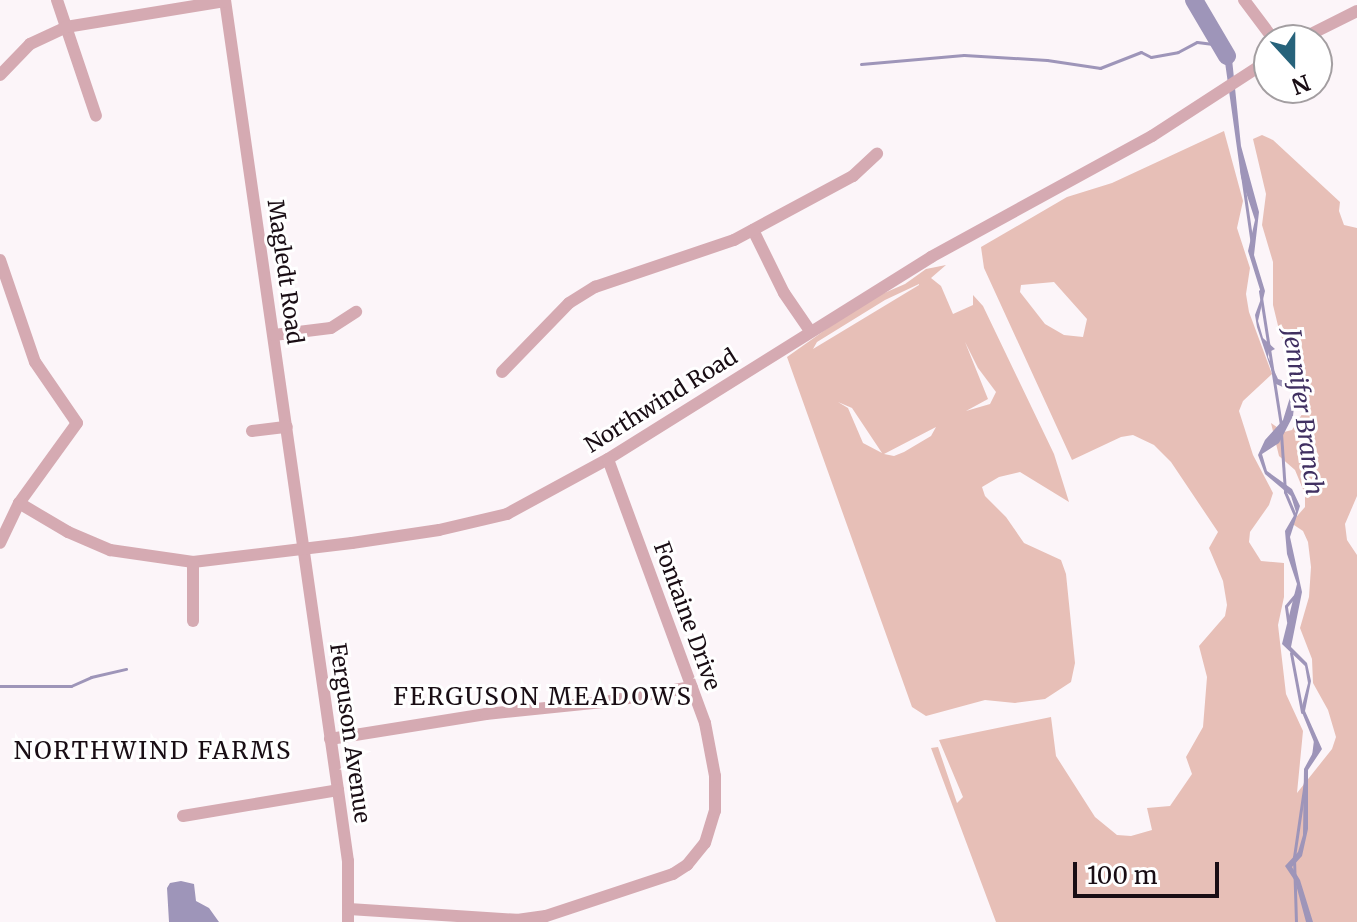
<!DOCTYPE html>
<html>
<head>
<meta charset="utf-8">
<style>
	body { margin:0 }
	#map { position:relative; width:1357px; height:922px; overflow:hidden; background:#fcf5f9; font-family:Merriweather,serif }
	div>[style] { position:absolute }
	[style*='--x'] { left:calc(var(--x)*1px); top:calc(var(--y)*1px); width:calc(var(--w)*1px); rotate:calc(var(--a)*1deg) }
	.green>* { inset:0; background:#e7bfb7 }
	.water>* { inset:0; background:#9e95b9 }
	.stream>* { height:3px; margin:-1.5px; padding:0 1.5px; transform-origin:1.5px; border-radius:1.5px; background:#9e95b9 }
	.river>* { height:18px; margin:-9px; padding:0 9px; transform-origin:9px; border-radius:9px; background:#9e95b9 }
	.minor>* { height:12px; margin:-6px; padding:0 6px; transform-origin:6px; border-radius:6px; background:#d5aab2 }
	span { translate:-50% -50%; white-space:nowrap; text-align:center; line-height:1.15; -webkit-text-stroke:6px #fff; paint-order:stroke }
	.street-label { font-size:22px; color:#190d14 }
	.water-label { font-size:24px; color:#403061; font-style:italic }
	.neighbourhood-label { font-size:24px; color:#190d14; letter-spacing:2px }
	.north { position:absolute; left:1253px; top:24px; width:80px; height:80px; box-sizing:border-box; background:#fff; border:2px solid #a39ea1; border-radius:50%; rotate:159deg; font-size:22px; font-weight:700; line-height:32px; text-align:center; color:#190d14 }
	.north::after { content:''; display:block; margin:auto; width:28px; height:36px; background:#27637b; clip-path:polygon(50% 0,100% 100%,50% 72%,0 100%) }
	.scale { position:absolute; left:1073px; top:862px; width:146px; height:36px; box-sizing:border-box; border:4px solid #190d14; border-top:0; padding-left:10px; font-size:24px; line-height:28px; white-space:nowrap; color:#190d14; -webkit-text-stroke:6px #fff; paint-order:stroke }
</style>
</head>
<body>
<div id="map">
	<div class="green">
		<div style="clip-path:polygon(evenodd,1224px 131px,1243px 201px,1237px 228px,1250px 268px,1246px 294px,1249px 312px,1272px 374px,1243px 401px,1239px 411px,1253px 455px,1273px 493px,1269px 505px,1250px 532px,1249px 542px,1261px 561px,1284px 563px,1284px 597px,1278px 625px,1286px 694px,1303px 731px,1297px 793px,1332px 749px,1336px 737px,1328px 710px,1313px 683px,1312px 659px,1300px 628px,1309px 597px,1311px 567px,1308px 542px,1303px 531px,1291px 523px,1305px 507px,1305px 494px,1295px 470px,1279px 456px,1271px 423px,1284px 432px,1292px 430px,1304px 411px,1305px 384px,1280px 334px,1273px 305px,1273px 262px,1262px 225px,1266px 194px,1253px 139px,1262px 135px,1273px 140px,1340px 202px,1339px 211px,1344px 225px,1357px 228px,1357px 496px,1345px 524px,1347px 540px,1357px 555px,1357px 922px,996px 922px,931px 748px,938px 747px,957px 803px,963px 797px,939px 740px,1051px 717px,1056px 756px,1095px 817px,1117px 835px,1131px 836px,1152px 830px,1147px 808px,1170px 806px,1192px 774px,1186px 757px,1203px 727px,1207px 677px,1199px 646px,1225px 616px,1227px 605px,1223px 581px,1209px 548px,1218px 532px,1171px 462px,1154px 445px,1133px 435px,1121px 437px,1072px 460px,984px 268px,981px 247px,1067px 197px,1112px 183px,1224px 131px,1054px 282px,1087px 319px,1083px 337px,1064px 335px,1045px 324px,1020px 292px,1021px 285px,1054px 282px)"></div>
		<div style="clip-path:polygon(evenodd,946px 265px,931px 278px,941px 286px,953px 314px,973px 305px,973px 295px,983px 306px,1054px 454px,1069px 502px,1020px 472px,999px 477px,982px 487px,985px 496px,1006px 517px,1024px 543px,1061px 560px,1066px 574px,1075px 663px,1071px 682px,1045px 699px,1015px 703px,985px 700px,926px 716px,912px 707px,787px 357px,866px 301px,905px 284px,926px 269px,946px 265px,919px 284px,919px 285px,813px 349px,817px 342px,885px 300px,919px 284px,946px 265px,965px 342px,978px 368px,996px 392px,990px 404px,966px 411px,988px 399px,965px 342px,946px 265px,838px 402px,852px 408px,882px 453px,863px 443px,848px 408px,838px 402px,946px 265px,936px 427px,931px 436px,904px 452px,894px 456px,884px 454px,936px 427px)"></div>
	</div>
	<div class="water">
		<div style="clip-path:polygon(1198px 0,1205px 5px,1232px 59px,1241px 146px,1259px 212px,1254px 255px,1265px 291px,1258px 321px,1263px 338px,1275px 349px,1269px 352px,1268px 357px,1278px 379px,1291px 383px,1296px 390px,1293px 416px,1279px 443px,1262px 454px,1267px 471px,1292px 489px,1300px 506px,1290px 537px,1302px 592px,1291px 647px,1307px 663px,1311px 681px,1305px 711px,1322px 749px,1308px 770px,1308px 829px,1302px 856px,1292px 867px,1300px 880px,1313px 922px,1306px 922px,1295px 881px,1285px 866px,1298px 852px,1303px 835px,1304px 769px,1316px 747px,1301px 710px,1308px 683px,1305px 666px,1282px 644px,1297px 584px,1287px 554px,1285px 531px,1296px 512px,1291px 496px,1265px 474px,1258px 455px,1265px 440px,1283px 420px,1292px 391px,1276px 384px,1257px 327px,1255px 315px,1262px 296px,1248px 251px,1255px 220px,1241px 177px,1224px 55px)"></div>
		<div style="clip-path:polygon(181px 881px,194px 884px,196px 901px,209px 908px,219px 922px,169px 922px,167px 888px,170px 883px)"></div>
	</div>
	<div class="stream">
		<div style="--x:861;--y:64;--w:103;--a:-5"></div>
		<div style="--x:964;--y:55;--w:83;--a:3.4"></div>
		<div style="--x:1047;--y:60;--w:54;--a:8.6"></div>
		<div style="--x:1100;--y:68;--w:44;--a:-21.3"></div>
		<div style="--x:1141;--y:52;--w:11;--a:27"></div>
		<div style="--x:1151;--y:57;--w:27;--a:-10"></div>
		<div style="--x:1178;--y:52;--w:21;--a:-28"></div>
		<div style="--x:1197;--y:42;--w:24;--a:7"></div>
		<div style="--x:1241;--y:168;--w:77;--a:81.8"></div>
		<div style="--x:1260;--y:291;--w:136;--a:81.1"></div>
		<div style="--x:1281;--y:433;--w:59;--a:86.1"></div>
		<div style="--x:1285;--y:492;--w:25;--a:67"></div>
		<div style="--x:1288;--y:621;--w:15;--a:-98"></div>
		<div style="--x:1286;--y:606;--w:17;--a:-50"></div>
		<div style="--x:1291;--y:653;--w:60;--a:79.4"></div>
		<div style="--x:0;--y:686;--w:71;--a:0"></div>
		<div style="--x:71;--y:686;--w:22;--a:-24"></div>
		<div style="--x:91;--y:677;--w:36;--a:-13"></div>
		<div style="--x:1313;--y:756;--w:16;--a:-83"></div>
		<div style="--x:1296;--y:922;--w:65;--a:-91.8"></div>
		<div style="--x:1294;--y:857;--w:83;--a:-81.7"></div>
	</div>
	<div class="river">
		<div style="--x:1194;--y:0;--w:65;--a:59.5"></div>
	</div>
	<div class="minor">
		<div style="--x:57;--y:0;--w:122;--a:71.4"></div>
		<div style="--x:225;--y:0;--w:798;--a:81.86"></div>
		<div style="--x:338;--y:790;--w:72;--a:82"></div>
		<div style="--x:348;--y:861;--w:61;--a:90"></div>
		<div style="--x:1244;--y:0;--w:50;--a:53.1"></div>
		<div style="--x:1299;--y:40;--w:65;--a:-26.6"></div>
		<div style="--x:0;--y:75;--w:43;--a:-45.9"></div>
		<div style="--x:30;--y:44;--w:40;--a:-25"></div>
		<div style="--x:66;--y:27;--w:161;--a:-9.3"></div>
		<div style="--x:753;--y:230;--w:70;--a:63.8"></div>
		<div style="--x:784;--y:293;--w:46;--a:55.6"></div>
		<div style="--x:0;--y:260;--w:108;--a:71.1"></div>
		<div style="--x:35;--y:362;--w:74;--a:55.5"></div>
		<div style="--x:77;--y:423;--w:99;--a:125.9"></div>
		<div style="--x:19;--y:503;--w:44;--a:115.4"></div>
		<div style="--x:274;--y:335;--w:57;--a:-7"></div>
		<div style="--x:331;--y:328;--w:30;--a:-33"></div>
		<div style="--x:502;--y:372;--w:96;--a:-45.8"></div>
		<div style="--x:569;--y:303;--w:31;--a:-32"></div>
		<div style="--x:595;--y:287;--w:147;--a:-18.7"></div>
		<div style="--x:734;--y:240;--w:135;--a:-28.3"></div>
		<div style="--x:853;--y:176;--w:33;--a:-43"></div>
		<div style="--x:252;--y:431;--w:35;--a:-7"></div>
		<div style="--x:19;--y:503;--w:57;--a:30.6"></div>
		<div style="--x:68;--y:532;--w:46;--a:23.2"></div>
		<div style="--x:110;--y:550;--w:84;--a:8.2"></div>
		<div style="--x:193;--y:562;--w:160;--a:-6.8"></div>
		<div style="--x:352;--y:543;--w:88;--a:-8.5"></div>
		<div style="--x:439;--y:530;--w:70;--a:-13.2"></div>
		<div style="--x:507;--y:514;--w:115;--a:-28.6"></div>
		<div style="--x:608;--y:459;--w:381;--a:-32"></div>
		<div style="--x:931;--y:257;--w:252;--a:-28.7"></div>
		<div style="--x:1152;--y:136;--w:140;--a:-33"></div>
		<div style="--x:193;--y:621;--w:59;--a:-90"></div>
		<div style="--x:330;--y:739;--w:158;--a:-9.1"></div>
		<div style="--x:486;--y:714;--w:120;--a:-5.8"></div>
		<div style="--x:605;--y:702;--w:88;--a:-9.8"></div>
		<div style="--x:183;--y:816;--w:157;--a:-9.5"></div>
		<div style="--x:349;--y:909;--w:168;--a:3.7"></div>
		<div style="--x:517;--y:920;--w:29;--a:-8"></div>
		<div style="--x:546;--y:916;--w:134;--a:-18.3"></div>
		<div style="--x:673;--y:874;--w:17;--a:-33"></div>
		<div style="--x:687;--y:865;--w:28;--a:-51"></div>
		<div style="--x:705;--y:843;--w:34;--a:-73"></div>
		<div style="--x:715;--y:811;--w:35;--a:-90"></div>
		<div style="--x:715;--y:776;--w:54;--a:-100.7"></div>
		<div style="--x:705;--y:723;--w:281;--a:-110.2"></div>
	</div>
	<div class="street-label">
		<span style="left:285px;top:272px;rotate:82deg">Magledt Road</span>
		<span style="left:661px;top:401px;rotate:-32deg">Northwind Road</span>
		<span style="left:687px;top:616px;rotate:70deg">Fontaine Drive</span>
		<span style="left:350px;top:733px;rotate:82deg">Ferguson Avenue</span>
	</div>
	<div class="water-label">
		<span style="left:1303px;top:412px;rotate:82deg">Jennifer Branch</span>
	</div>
	<div class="neighbourhood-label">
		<span style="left:543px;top:697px">FERGUSON MEADOWS</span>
		<span style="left:153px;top:751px">NORTHWIND FARMS</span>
	</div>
	<div class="north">N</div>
	<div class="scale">100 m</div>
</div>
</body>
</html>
